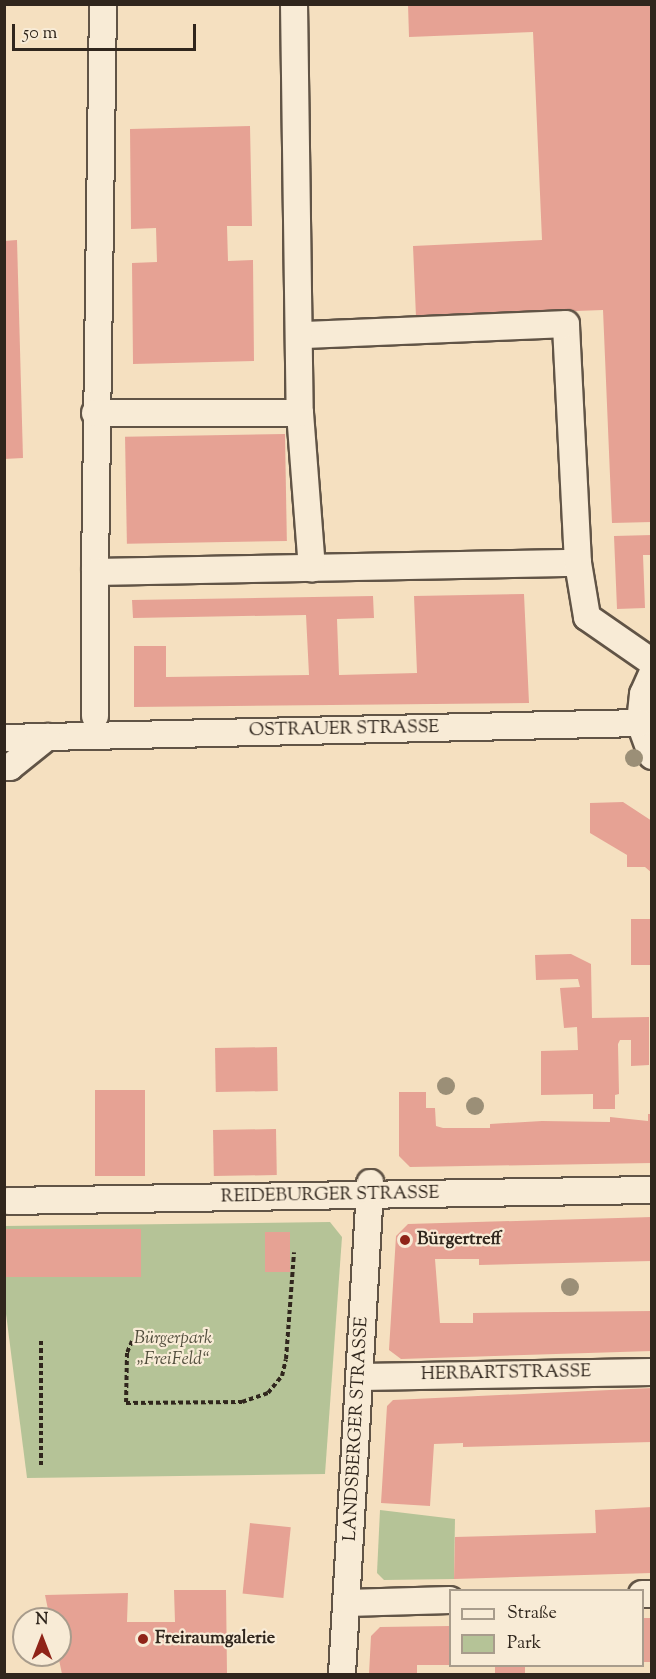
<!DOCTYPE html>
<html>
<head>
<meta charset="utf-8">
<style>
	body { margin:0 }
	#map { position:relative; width:656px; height:1679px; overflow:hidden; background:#f5e0c0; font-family:"Sorts Mill Goudy",serif }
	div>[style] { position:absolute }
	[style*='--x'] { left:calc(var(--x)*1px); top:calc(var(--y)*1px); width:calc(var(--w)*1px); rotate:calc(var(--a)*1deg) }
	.green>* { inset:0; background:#b5c397 }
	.building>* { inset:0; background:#e6a294; transform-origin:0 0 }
	.path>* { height:4px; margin-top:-2px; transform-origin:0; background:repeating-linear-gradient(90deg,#30261d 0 4.5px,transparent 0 7.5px) }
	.roads { filter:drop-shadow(2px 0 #615446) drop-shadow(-2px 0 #615446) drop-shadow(0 2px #615446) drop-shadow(0 -2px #615446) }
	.minor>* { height:26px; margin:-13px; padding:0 13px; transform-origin:13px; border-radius:13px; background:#f8ebd6 }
	.trees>* { width:18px; height:18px; margin:-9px; border-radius:50%; background:#9b8f77 }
	.dots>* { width:16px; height:16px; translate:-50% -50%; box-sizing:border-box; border:3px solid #f8ebd6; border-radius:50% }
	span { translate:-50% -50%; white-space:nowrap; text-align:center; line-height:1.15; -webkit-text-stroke:4.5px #f8ebd6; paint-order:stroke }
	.street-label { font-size:18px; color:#30261d }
	.poi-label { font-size:18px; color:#30261d; font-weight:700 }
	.left { translate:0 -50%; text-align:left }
	.park-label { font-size:18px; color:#514d3c; font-style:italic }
	.frame { position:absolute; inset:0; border:6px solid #30261d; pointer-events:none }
	.legend { position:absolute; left:449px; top:1589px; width:195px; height:78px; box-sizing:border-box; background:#f8ebd6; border:2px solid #a89c8c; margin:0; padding:8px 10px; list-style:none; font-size:18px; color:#30261d }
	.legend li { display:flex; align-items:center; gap:12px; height:30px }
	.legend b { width:30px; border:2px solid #a89c8c }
	.north { position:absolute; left:12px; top:1607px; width:60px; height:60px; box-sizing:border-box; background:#f8ebd6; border:2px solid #a89c8c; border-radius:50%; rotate:0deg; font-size:16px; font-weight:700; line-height:24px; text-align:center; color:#30261d }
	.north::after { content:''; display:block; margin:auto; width:21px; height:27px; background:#8f2418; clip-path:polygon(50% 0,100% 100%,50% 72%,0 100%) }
	.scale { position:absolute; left:12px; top:24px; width:184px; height:27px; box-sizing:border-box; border:3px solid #30261d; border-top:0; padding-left:8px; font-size:18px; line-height:21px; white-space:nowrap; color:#30261d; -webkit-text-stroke:4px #f8ebd6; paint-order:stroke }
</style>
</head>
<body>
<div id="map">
	<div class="green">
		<div style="clip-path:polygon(330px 1222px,342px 1237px,325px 1474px,27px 1478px,5px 1306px,4px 1226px)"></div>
		<div style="clip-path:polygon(380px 1510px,455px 1519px,454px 1579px,384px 1580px,377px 1573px)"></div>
	</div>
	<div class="building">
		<div style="clip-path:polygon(408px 4px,652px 4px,652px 522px,612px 523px,603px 310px,416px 317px,413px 246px,542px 240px,533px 32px,409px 37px)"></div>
		<div style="clip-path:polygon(250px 126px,252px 226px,227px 226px,228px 261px,253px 260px,254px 361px,133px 364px,132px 263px,157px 262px,156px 228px,131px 229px,130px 129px)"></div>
		<div style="clip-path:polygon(17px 240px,23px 458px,4px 459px,4px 241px)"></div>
		<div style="left:285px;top:434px;width:107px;height:160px;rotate:89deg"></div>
		<div style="clip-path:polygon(652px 535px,652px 555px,643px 555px,645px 608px,617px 609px,614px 536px)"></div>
		<div style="clip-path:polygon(524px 594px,529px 703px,134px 707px,134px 646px,166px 646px,166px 677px,309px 675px,306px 615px,133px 618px,132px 600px,373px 596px,374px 618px,337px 619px,339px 675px,417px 673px,414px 596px)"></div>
		<div style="clip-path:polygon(623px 802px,652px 821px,652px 873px,645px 867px,627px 867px,627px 855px,590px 833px,590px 803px)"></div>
		<div style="left:652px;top:919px;width:46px;height:21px;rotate:90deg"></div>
		<div style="clip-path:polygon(571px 954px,591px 964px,592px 1018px,649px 1017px,649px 1065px,631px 1066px,631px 1040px,620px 1040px,618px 1044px,619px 1094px,615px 1095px,615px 1109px,593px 1109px,593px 1094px,541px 1095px,541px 1051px,578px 1050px,577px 1027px,564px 1028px,560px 988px,580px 987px,578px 979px,536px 980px,535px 955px)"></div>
		<div style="left:277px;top:1047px;width:44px;height:62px;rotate:89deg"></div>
		<div style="left:95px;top:1090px;width:50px;height:86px"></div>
		<div style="clip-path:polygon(399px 1092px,426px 1092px,426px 1108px,435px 1108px,436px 1126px,443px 1128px,490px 1128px,490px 1124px,542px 1121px,610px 1122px,610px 1117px,648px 1121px,648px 1114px,652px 1114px,652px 1163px,410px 1167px,399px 1156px)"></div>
		<div style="left:276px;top:1129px;width:46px;height:63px;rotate:89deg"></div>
		<div style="clip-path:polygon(652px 1217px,652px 1261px,479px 1265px,479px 1259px,435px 1259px,440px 1323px,473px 1323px,473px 1313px,652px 1311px,652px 1351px,401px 1359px,389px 1350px,396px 1236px,408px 1224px)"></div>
		<div style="left:141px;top:1229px;width:48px;height:137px;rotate:90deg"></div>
		<div style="left:265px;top:1232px;width:25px;height:40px"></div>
		<div style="clip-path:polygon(652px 1388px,652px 1442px,463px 1447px,463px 1443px,434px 1444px,430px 1506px,381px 1503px,387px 1406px,393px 1400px)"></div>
		<div style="clip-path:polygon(652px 1507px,652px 1573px,454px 1579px,455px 1537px,596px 1533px,595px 1510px)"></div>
		<div style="left:250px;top:1523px;width:41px;height:71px;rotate:6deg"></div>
		<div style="clip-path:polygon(174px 1590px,226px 1590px,227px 1674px,62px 1674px,58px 1655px,60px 1619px,50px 1619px,45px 1595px,128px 1593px,127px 1622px,175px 1622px)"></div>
		<div style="left:652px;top:1618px;width:44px;height:10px;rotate:90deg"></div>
		<div style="clip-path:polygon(450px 1626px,450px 1665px,417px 1665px,417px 1674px,369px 1674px,371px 1636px,380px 1627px)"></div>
		<div style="left:495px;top:1666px;width:30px;height:8px"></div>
	</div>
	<div class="path">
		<div style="--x:41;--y:1341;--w:127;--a:90"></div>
		<div style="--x:132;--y:1341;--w:13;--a:113"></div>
		<div style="--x:127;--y:1353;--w:50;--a:91.1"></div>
		<div style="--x:126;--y:1403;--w:116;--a:-0.5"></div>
		<div style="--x:242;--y:1402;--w:28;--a:-19"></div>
		<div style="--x:268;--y:1393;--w:22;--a:-51"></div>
		<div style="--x:282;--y:1376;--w:17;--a:-77"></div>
		<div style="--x:286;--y:1359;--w:107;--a:-85.7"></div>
	</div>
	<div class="roads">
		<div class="minor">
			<div style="--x:103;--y:4;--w:568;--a:90.81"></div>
			<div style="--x:95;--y:572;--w:483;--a:-1.1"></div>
			<div style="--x:578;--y:563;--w:239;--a:-92.9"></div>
			<div style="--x:566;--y:324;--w:266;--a:177.6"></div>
			<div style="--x:294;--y:4;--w:409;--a:89.2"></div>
			<div style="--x:300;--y:413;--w:156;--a:85.6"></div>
			<div style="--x:95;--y:413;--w:205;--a:0"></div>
			<div style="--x:578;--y:563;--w:55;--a:80.5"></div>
			<div style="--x:587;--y:617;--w:79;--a:34.7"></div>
			<div style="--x:95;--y:572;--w:144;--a:90"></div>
			<div style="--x:652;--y:674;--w:22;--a:114"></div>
			<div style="--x:643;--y:694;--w:29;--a:96"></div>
			<div style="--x:640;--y:723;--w:35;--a:70"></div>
			<div style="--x:4;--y:738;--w:636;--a:-1.35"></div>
			<div style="--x:4;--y:767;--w:6;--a:0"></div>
			<div style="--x:10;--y:767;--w:48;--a:-39"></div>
			<div style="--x:8;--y:1201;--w:644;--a:-0.98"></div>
			<div style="--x:360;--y:1377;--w:292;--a:-1"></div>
			<div style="--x:642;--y:1594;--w:10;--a:0"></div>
			<div style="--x:347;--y:1603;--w:103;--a:-1.7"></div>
			<div style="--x:342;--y:1674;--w:492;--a:-86.7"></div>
		</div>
	</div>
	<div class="trees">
		<div style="left:634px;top:758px"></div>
		<div style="left:446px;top:1086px"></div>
		<div style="left:475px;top:1106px"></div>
		<div style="left:570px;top:1287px"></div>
	</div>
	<div class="dots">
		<div style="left:405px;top:1240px;background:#8f2418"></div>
		<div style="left:143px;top:1639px;background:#8f2418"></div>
	</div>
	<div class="street-label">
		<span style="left:344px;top:730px;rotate:-1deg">OSTRAUER STRASSE</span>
		<span style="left:330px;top:1196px;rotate:-1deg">REIDEBURGER STRASSE</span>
		<span style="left:506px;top:1374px;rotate:-1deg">HERBARTSTRASSE</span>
		<span style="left:357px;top:1429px;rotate:-87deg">LANDSBERGER STRASSE</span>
	</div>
	<div class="poi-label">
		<span class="left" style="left:417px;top:1240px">Bürgertreff</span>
		<span class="left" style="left:155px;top:1639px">Freiraumgalerie</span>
	</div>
	<div class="park-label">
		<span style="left:173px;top:1350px">Bürgerpark<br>„FreiFeld“</span>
	</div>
	<div class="frame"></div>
	<ul class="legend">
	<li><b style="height:8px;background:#f8ebd6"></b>Straße</li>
	<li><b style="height:16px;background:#b5c397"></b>Park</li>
	</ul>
	<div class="north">N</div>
	<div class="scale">50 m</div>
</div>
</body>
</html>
